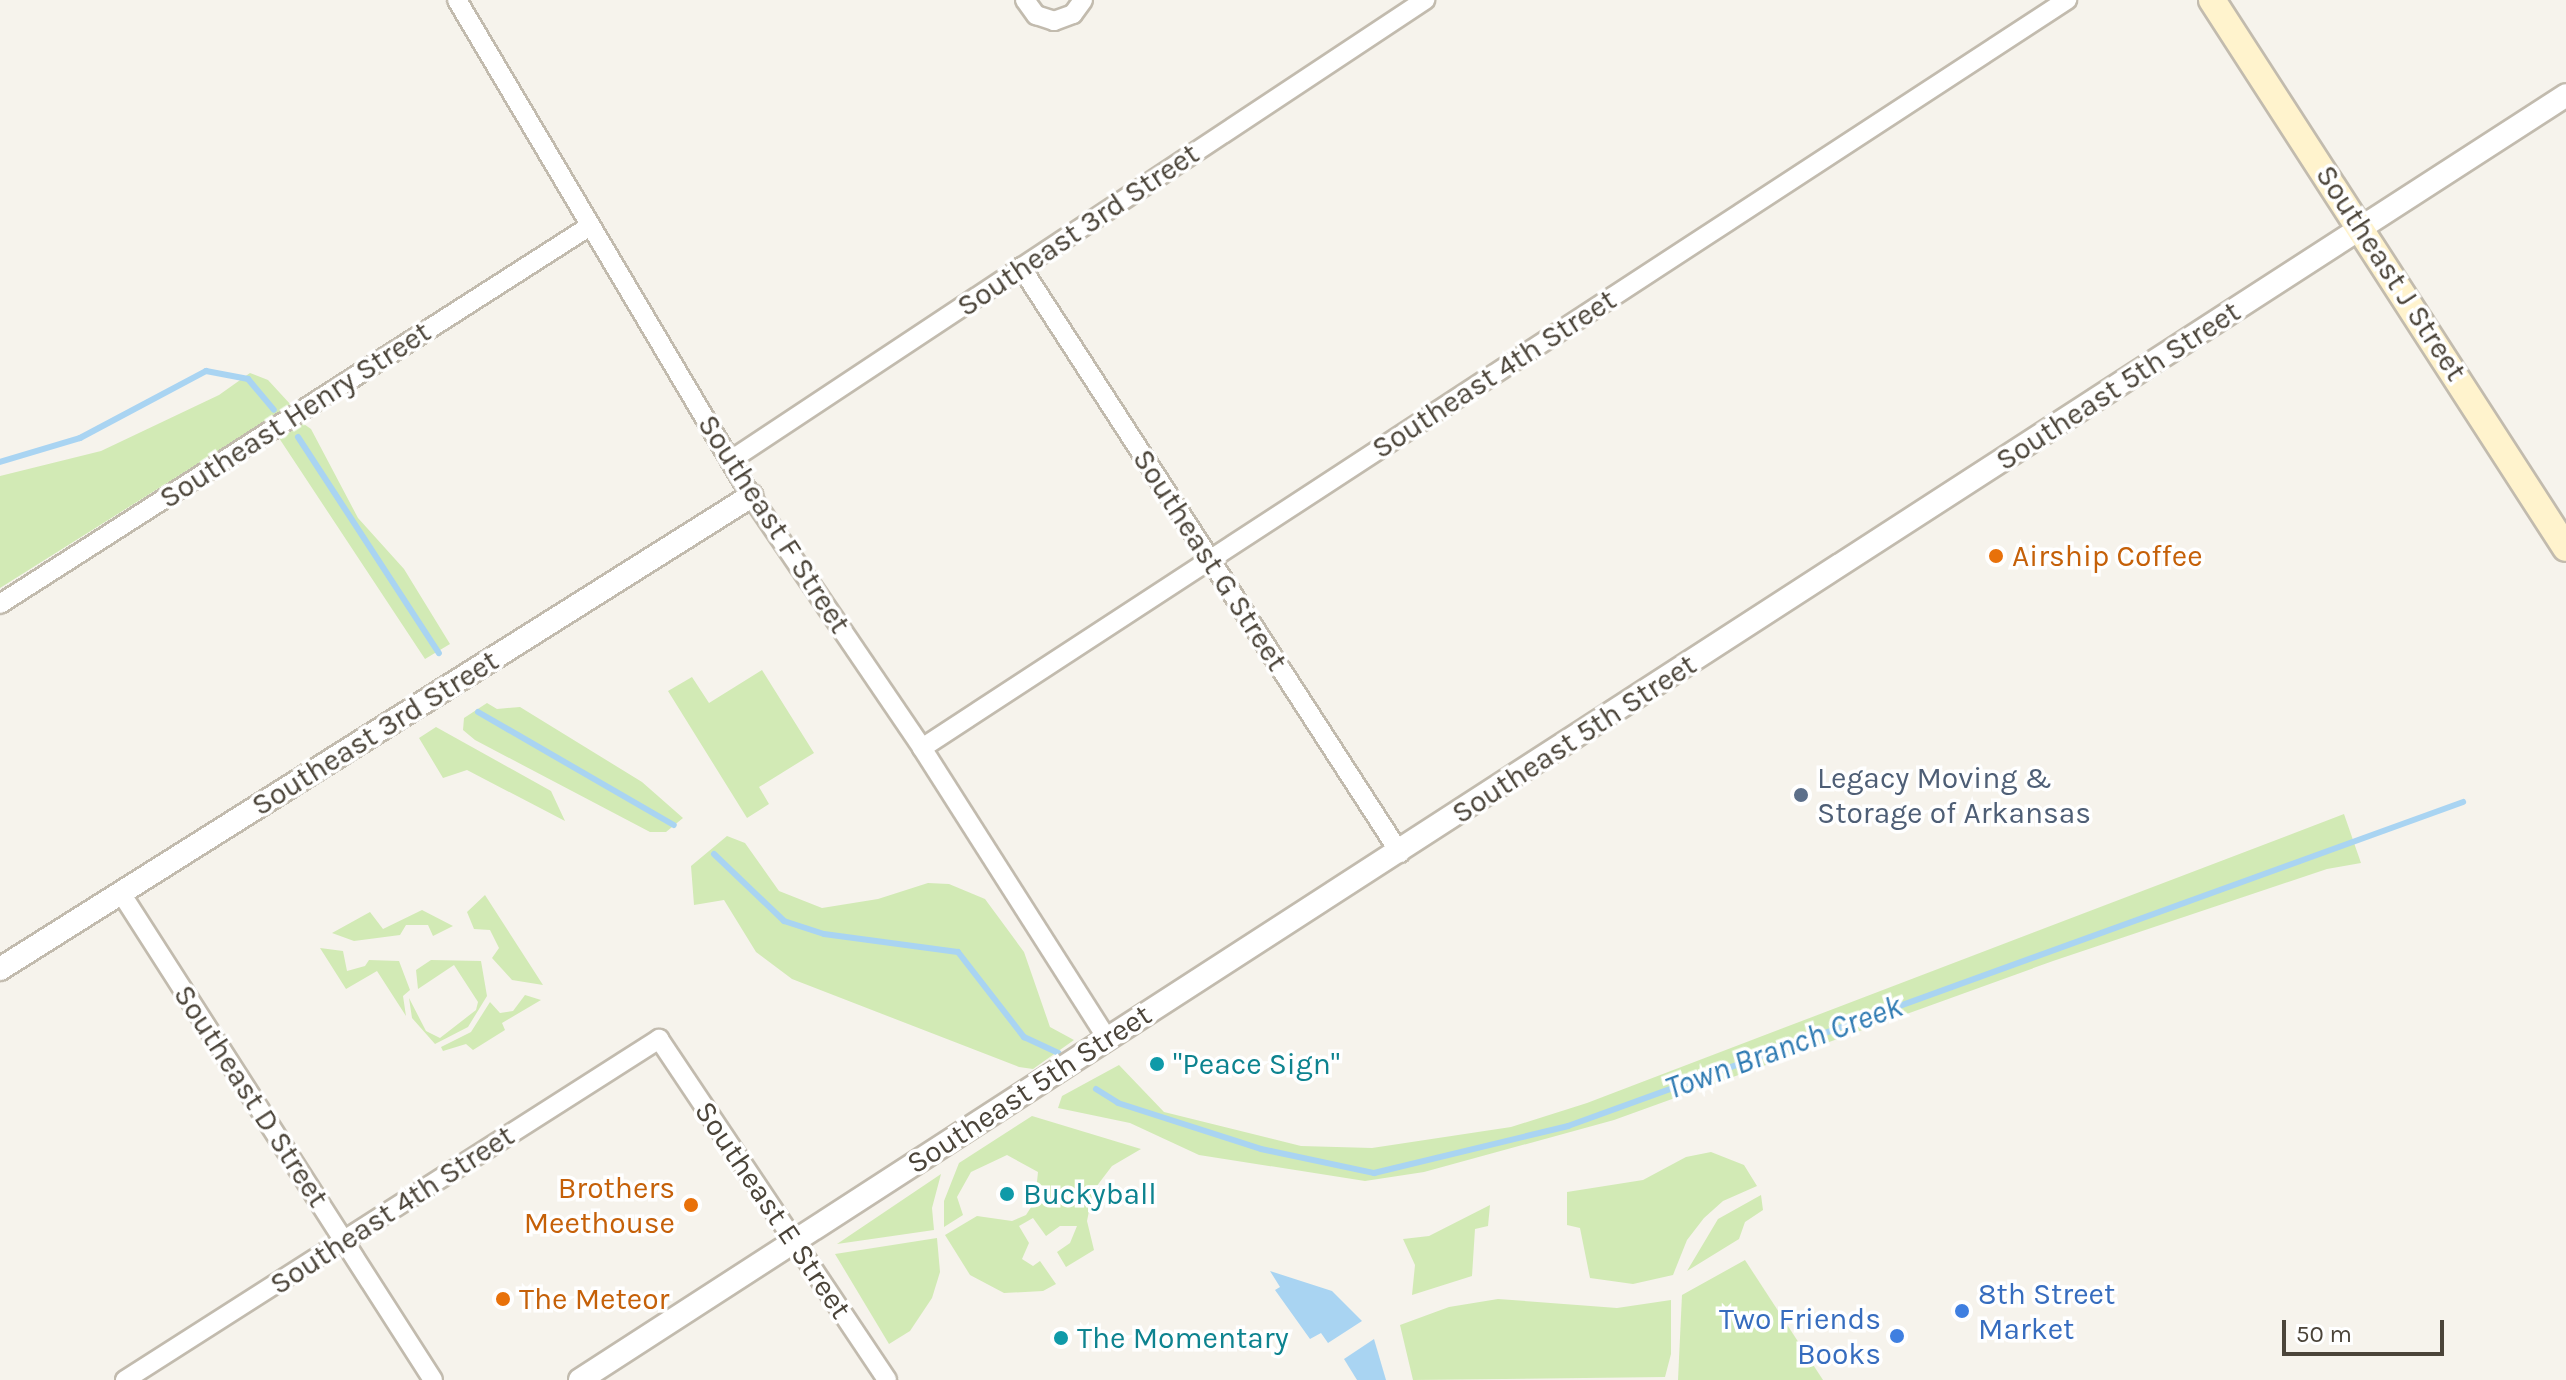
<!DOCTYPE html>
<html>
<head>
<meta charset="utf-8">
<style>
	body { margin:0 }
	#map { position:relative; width:2566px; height:1380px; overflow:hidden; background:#f6f3ec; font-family:Karla,sans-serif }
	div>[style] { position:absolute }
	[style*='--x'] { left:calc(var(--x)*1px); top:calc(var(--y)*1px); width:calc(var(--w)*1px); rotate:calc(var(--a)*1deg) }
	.green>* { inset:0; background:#d2eab5 }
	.water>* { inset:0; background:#a9d4f2 }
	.stream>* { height:6px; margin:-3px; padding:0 3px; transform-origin:3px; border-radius:3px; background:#a9d4f2 }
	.roads { filter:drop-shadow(2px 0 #c2bbae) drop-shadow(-2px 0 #c2bbae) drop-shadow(0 2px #c2bbae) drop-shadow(0 -2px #c2bbae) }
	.minor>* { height:18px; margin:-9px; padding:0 9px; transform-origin:9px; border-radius:9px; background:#fff }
	.tertiary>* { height:22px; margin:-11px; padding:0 11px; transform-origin:11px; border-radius:11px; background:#fff }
	.secondary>* { height:26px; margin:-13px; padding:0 13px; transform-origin:13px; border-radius:13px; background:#fff3cd }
	.dots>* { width:22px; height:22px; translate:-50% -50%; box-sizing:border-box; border:4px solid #fff; border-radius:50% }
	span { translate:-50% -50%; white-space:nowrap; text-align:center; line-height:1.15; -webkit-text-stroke:7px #fff; paint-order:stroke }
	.street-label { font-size:30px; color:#4b4439 }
	.food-label { font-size:30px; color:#c56008 }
	.left { translate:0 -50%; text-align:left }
	.right { translate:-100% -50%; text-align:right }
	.service-label { font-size:30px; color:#4e5e75 }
	.culture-label { font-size:30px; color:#0d838f }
	.shop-label { font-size:30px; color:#366cbe }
	.water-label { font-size:32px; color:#2e7ab2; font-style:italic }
	.scale { position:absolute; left:2282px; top:1320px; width:162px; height:36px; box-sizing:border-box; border:4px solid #4b4439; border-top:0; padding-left:10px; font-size:24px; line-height:28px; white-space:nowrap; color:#4b4439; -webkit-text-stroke:6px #fff; paint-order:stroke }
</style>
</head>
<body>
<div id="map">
	<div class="green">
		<div style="clip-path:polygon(250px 373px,268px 380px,291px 405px,0 588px,0 476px,101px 451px,219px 395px)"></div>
		<div style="clip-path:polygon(298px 420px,311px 429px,358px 518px,404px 569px,450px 644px,425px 659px,277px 435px)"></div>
		<div style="clip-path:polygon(762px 670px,814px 753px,759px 787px,769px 804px,747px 818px,668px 691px,692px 677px,709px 703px)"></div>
		<div style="clip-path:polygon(487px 703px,497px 709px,520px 707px,642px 782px,683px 818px,666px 832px,650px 832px,475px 740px,463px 730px,464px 718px)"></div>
		<div style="clip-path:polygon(436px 727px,551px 791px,565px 821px,467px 770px,443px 778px,419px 738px)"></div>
		<div style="clip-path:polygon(2344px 814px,2361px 863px,2327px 869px,2053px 961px,1614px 1120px,1424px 1172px,1365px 1181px,1199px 1155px,1130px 1123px,1058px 1108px,1062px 1096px,1119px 1065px,1164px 1112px,1301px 1146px,1372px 1148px,1511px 1127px,1587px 1103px)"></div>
		<div style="clip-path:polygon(727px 836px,745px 843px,779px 891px,822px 908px,878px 899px,928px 883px,949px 884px,985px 899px,1024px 952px,1050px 1027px,1074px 1040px,1033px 1069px,1019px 1067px,792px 979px,756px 952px,724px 900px,694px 905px,691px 866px)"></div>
		<div style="clip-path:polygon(485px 895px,543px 985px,512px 980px,492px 958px,499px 948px,490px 930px,474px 929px,467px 912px)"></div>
		<div style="clip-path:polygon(422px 910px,453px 926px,433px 936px,428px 925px,406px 925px,400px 935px,354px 941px,332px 933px,370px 912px,383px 929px)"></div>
		<div style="clip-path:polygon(320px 948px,343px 951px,347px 971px,365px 966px,369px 960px,399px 961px,410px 990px,403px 996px,406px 1016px,377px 971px,346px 989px)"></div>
		<div style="clip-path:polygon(431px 960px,481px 961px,487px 996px,468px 1027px,435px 1044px,412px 1018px,409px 998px,426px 1031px,440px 1038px,476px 1010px,478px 1002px,454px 965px,418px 989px,416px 970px)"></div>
		<div style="clip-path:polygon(525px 995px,541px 1000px,502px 1023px,505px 1030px,473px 1050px,466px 1044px,443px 1051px,441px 1047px,471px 1032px,490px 1002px,500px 1013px,513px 1011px)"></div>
		<div style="clip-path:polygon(1032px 1116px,1141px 1149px,1112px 1166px,1093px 1191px,1087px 1221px,1094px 1250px,1066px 1267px,1057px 1252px,1070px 1243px,1077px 1226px,1060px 1226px,1046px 1236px,1033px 1218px,1019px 1226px,1029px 1243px,1022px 1259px,1033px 1266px,1040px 1261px,1056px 1284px,1043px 1291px,1004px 1293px,970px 1275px,945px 1235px,977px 1216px,1012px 1221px,1026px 1215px,1035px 1201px,1038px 1172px,1007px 1155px,971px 1172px,957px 1197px,963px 1215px,944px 1227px,944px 1201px,959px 1163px)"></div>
		<div style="clip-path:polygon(1711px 1152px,1744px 1165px,1757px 1186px,1723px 1201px,1704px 1218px,1687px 1240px,1673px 1275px,1633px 1284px,1590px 1278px,1580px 1228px,1567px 1225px,1567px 1192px,1643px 1180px,1686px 1157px)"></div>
		<div style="clip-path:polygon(941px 1174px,932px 1208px,934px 1230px,837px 1244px)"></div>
		<div style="clip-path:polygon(1761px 1195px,1763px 1210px,1745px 1222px,1739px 1239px,1687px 1271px,1718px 1219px)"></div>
		<div style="clip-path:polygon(1490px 1205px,1488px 1226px,1475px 1229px,1472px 1276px,1412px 1295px,1415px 1265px,1403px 1239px,1429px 1236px)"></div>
		<div style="clip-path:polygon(937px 1238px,940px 1272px,932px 1298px,910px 1331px,889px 1344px,835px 1254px)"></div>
		<div style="clip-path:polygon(1745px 1260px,1823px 1380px,1678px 1380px,1682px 1295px)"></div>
		<div style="clip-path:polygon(1498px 1299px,1617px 1308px,1671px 1300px,1671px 1354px,1665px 1377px,1413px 1380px,1400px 1325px,1449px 1307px)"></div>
	</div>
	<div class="water">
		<div style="clip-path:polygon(1270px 1271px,1332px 1291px,1362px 1321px,1328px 1343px,1321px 1333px,1310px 1339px,1275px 1290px,1280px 1287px)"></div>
		<div style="clip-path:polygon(1374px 1339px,1386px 1380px,1357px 1380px,1344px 1359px)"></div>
	</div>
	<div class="stream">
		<div style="--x:298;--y:437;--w:258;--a:56.9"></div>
		<div style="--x:0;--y:462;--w:84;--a:-16.7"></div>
		<div style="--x:80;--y:438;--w:143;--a:-28"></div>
		<div style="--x:206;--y:371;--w:43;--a:10.8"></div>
		<div style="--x:248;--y:379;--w:40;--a:50"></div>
		<div style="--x:478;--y:712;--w:226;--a:30"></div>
		<div style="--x:714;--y:854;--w:97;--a:43.7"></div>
		<div style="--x:784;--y:921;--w:42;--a:18"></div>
		<div style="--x:824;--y:934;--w:135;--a:7.7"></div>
		<div style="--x:958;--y:952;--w:108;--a:52.2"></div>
		<div style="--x:1024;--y:1037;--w:38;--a:25"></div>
		<div style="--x:1096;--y:1089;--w:26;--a:32"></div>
		<div style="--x:1118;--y:1103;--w:150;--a:17.8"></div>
		<div style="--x:1261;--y:1149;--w:116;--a:12"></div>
		<div style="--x:1374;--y:1173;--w:200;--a:-13.6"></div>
		<div style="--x:1568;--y:1126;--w:952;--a:-19.9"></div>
	</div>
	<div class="roads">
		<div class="minor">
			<div style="--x:457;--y:0;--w:577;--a:59.34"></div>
			<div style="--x:751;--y:496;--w:305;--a:55.8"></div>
			<div style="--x:922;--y:748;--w:344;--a:57.5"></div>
			<div style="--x:1025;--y:0;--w:19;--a:54"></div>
			<div style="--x:1036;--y:15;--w:19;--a:18"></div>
			<div style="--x:1054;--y:21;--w:20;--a:-20"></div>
			<div style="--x:1073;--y:14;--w:17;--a:-54"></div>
			<div style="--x:1021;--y:267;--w:698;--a:57.11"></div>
			<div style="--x:731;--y:460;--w:833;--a:-33.54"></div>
			<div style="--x:0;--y:604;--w:701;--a:-32.65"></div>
			<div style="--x:922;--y:748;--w:1368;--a:-33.16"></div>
			<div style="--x:121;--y:893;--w:578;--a:57.35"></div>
			<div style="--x:125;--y:1380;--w:634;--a:-32.56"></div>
			<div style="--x:659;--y:1039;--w:410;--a:56.2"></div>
		</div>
		<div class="tertiary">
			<div style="--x:0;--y:969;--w:888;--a:-32.2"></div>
			<div style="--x:580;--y:1380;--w:2365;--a:-32.9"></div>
		</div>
		<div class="secondary">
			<div style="--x:2212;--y:0;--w:652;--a:57.14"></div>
		</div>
	</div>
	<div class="dots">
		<div style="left:1996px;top:556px;background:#e8710a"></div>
		<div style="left:1801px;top:795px;background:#5c6f8a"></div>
		<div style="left:1157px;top:1064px;background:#0f9aa8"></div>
		<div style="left:1007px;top:1194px;background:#0f9aa8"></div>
		<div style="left:691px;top:1205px;background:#e8710a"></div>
		<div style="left:503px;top:1299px;background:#e8710a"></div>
		<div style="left:1962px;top:1311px;background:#3f7fe0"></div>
		<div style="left:1897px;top:1336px;background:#3f7fe0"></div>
		<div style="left:1061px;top:1338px;background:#0f9aa8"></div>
	</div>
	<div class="street-label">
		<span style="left:1078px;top:230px;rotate:-34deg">Southeast 3rd Street</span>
		<span style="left:2391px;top:273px;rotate:57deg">Southeast J Street</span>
		<span style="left:1494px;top:374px;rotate:-33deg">Southeast 4th Street</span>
		<span style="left:2118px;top:386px;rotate:-33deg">Southeast 5th Street</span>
		<span style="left:295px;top:415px;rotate:-33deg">Southeast Henry Street</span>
		<span style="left:774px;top:524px;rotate:57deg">Southeast F Street</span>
		<span style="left:1210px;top:560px;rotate:57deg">Southeast G Street</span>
		<span style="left:375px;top:733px;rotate:-32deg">Southeast 3rd Street</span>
		<span style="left:1574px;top:739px;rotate:-33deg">Southeast 5th Street</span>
		<span style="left:1029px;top:1089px;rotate:-33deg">Southeast 5th Street</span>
		<span style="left:251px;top:1096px;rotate:57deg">Southeast D Street</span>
		<span style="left:392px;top:1210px;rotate:-33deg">Southeast 4th Street</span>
		<span style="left:773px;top:1210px;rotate:56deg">Southeast E Street</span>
	</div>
	<div class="food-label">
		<span class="left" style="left:2012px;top:556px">Airship Coffee</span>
		<span class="right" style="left:675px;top:1205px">Brothers<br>Meethouse</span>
		<span class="left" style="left:519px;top:1299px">The Meteor</span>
	</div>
	<div class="service-label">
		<span class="left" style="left:1817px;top:795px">Legacy Moving &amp;<br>Storage of Arkansas</span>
	</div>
	<div class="culture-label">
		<span class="left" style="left:1173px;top:1064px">"Peace Sign"</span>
		<span class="left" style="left:1023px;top:1194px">Buckyball</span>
		<span class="left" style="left:1077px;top:1338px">The Momentary</span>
	</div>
	<div class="shop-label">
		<span class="left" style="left:1978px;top:1311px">8th Street<br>Market</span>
		<span class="right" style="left:1881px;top:1336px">Two Friends<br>Books</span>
	</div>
	<div class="water-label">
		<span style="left:1784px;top:1048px;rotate:-20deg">Town Branch Creek</span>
	</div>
	<div class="scale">50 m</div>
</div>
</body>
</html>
